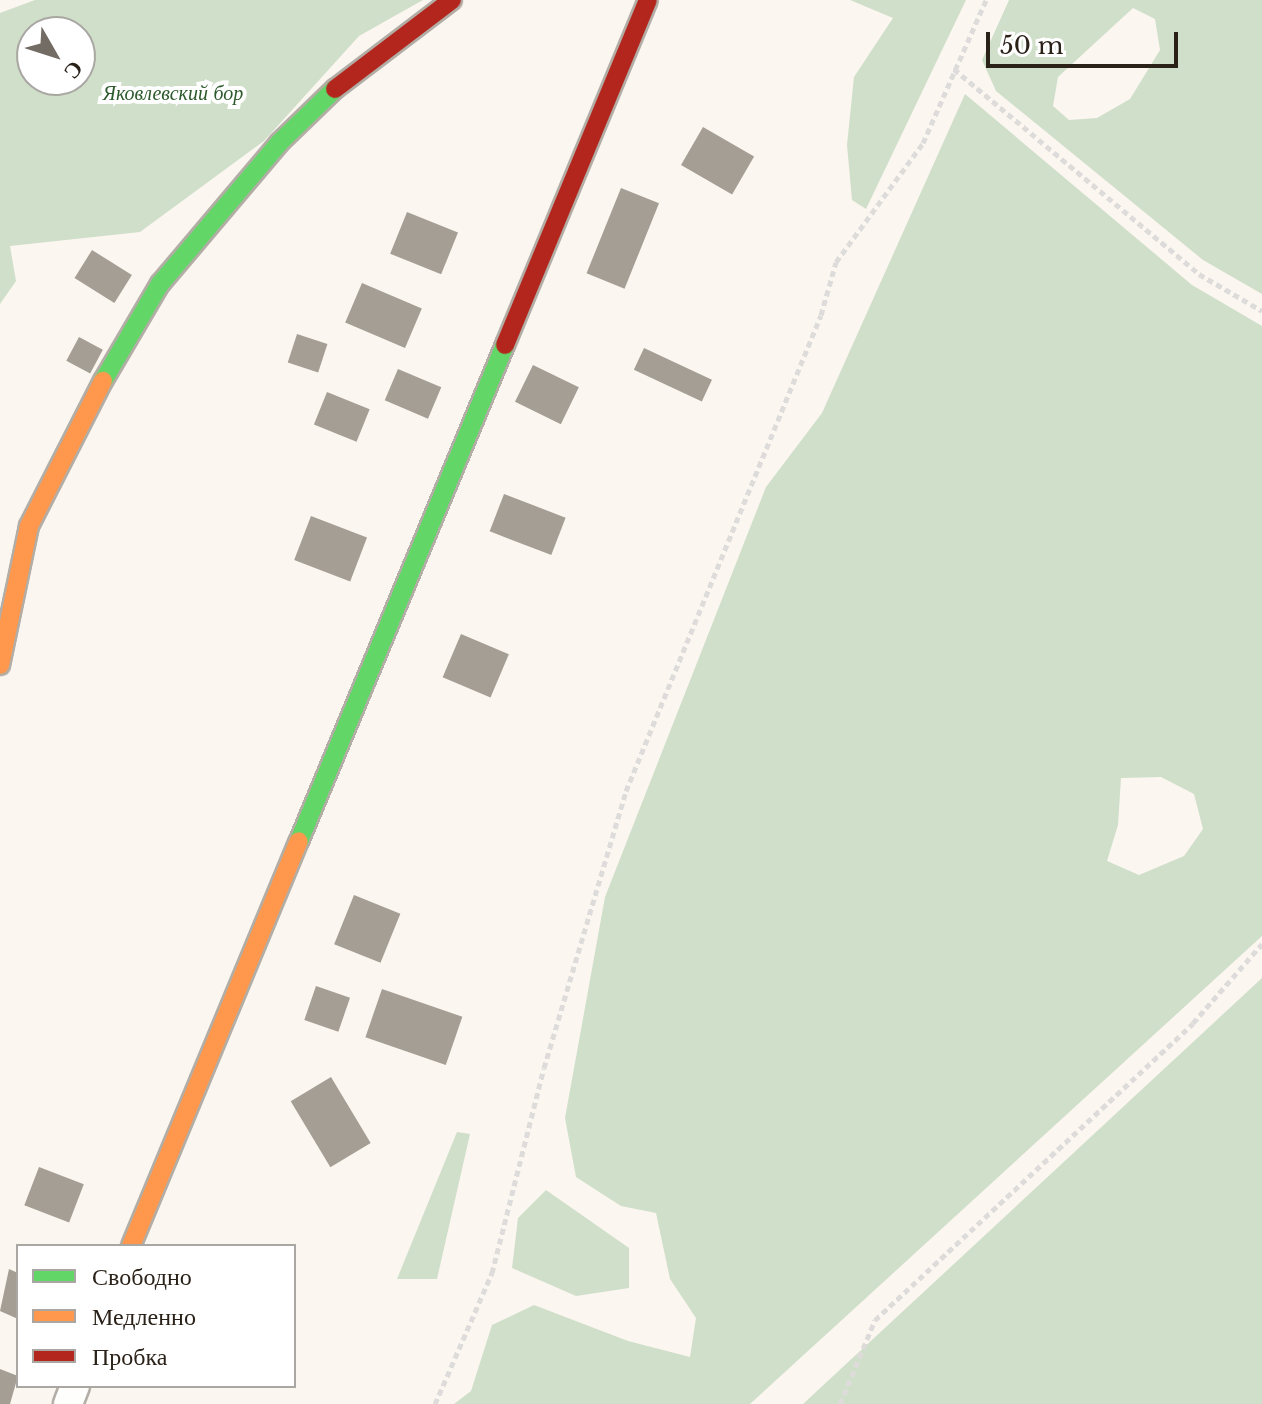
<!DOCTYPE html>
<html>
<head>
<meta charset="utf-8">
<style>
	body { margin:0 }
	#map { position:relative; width:1262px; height:1404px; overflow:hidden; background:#fbf6f0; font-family:"Libre Baskerville",serif }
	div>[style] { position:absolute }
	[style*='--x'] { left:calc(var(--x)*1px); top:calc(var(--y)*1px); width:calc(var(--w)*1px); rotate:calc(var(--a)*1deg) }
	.forest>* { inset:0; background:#d0dfc9 }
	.building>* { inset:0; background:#a59e95; transform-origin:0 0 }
	.path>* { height:5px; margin-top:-2.5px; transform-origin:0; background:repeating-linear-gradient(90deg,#dedcda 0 6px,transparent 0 10px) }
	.roads { filter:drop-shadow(2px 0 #b2ada5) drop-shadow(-2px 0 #b2ada5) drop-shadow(0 2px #b2ada5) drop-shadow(0 -2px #b2ada5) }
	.street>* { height:28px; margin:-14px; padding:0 14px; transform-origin:14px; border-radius:14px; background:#fefefd }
	.fast>* { height:18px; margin:-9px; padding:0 9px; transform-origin:9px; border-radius:9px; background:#63d668 }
	.slow>* { height:18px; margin:-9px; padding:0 9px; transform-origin:9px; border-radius:9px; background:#ff974d }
	.jam>* { height:18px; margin:-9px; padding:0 9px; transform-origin:9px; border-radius:9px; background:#b3261e }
	span { translate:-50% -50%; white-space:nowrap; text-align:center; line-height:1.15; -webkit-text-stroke:8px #fff; paint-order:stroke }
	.park-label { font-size:20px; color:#2c592b; font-style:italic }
	.legend { position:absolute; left:16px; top:1244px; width:280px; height:144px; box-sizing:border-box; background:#fff; border:2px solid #aaa7a3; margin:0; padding:10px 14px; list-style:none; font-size:24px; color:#2a2219 }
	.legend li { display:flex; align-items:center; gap:16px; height:40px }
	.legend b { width:40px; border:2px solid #aaa7a3 }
	.north { position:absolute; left:16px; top:16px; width:80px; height:80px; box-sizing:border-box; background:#fff; border:2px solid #aaa7a3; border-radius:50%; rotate:129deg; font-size:22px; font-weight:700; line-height:32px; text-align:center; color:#2a2219 }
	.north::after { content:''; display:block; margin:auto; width:28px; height:36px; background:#736c64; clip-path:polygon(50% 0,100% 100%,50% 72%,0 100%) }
	.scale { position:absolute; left:986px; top:32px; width:192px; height:36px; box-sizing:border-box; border:4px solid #2a2219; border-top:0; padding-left:10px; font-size:24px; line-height:28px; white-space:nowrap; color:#2a2219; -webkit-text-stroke:6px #fff; paint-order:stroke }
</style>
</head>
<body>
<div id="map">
	<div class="forest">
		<div style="clip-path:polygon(evenodd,35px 0,423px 0,359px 36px,264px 141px,140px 232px,10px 246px,16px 281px,0 304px,0 13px,35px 0,32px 32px,80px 32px,80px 80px,32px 80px,32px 32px)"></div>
		<div style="clip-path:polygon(850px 0,966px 0,866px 209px,852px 200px,847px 145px,854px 77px,893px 18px)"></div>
		<div style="clip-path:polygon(evenodd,1009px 0,1262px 0,1262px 294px,1203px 260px,996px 91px,982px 60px,1009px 0,1133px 8px,1155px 19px,1160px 50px,1130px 99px,1097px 118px,1069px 120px,1053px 106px,1058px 77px,1133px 8px)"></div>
		<div style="clip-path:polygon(evenodd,965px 94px,1192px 285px,1262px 326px,1262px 936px,750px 1404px,454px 1404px,471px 1391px,492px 1325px,534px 1305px,628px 1341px,690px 1357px,696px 1318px,670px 1279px,656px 1213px,621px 1206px,576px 1177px,565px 1118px,605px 897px,766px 487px,822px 413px,965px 94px,1161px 777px,1194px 794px,1203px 829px,1184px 856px,1139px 875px,1107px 861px,1118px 825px,1121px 778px,1161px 777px)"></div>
		<div style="clip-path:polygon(1262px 978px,1262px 1404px,803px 1404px)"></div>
		<div style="clip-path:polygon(457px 1132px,470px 1134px,437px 1279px,397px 1279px)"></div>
		<div style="clip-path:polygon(546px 1190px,629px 1248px,629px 1288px,576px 1296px,512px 1268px,518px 1218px)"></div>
	</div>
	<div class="building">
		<div style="left:703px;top:127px;width:59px;height:44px;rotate:30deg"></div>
		<div style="left:621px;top:188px;width:41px;height:92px;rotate:22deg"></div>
		<div style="left:407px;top:212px;width:55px;height:45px;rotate:22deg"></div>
		<div style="left:92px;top:250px;width:47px;height:33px;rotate:32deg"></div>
		<div style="left:362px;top:283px;width:65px;height:43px;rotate:23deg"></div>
		<div style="left:297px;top:334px;width:32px;height:30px;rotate:18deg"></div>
		<div style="left:79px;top:337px;width:27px;height:27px;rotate:28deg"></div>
		<div style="left:644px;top:348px;width:75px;height:24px;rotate:25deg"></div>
		<div style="left:533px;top:365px;width:51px;height:41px;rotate:26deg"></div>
		<div style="left:398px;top:369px;width:47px;height:34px;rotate:23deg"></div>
		<div style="left:327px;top:392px;width:46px;height:35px;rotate:22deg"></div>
		<div style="left:504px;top:494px;width:66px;height:40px;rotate:21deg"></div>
		<div style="left:311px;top:516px;width:60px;height:47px;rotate:21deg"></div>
		<div style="left:461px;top:634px;width:52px;height:47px;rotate:23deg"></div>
		<div style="left:354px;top:895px;width:50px;height:53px;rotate:22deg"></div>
		<div style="left:316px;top:986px;width:36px;height:36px;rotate:19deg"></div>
		<div style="left:382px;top:989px;width:85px;height:51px;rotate:19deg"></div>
		<div style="left:331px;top:1077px;width:77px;height:47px;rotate:59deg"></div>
		<div style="left:39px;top:1167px;width:48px;height:41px;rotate:21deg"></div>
		<div style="clip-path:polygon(9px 1269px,18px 1273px,18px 1319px,0 1311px)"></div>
		<div style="clip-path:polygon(0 1369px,18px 1376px,10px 1404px,0 1404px)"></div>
	</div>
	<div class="path">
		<div style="--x:954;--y:69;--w:319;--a:39.9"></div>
		<div style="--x:1199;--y:274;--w:73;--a:30.4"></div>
		<div style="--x:435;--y:1404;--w:143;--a:-66.5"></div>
		<div style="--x:492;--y:1273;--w:211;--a:-75.8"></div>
		<div style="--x:544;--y:1068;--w:289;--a:-73.5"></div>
		<div style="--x:626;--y:791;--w:514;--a:-67.72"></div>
		<div style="--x:821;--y:315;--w:55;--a:-74.2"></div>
		<div style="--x:836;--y:262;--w:147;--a:-53.8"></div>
		<div style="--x:923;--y:143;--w:156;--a:-66.2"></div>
		<div style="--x:840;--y:1404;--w:91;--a:-67.4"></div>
		<div style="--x:875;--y:1320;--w:435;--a:-43"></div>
		<div style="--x:1193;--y:1023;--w:105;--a:-48.9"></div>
	</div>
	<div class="roads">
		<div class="street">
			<div style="--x:68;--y:1404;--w:19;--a:-69"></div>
		</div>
		<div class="fast">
			<div style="--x:103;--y:381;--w:113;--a:-59.6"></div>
			<div style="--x:160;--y:284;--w:185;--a:-49.8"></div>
			<div style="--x:279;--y:143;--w:78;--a:-44"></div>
			<div style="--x:299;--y:841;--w:537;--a:-67.45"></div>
		</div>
		<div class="slow">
			<div style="--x:0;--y:665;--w:142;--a:-78.2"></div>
			<div style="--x:29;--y:526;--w:163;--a:-63"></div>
			<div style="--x:131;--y:1246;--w:438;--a:-67.5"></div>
		</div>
		<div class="jam">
			<div style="--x:335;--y:89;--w:147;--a:-37.3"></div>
			<div style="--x:505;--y:345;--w:373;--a:-67.5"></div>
		</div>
	</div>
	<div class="park-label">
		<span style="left:173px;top:93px">Яковлевский бор</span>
	</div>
	<ul class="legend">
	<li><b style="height:10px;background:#63d668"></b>Свободно</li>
	<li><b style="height:10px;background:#ff974d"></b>Медленно</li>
	<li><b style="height:10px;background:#b3261e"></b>Пробка</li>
	</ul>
	<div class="north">С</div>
	<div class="scale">50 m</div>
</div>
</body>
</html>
